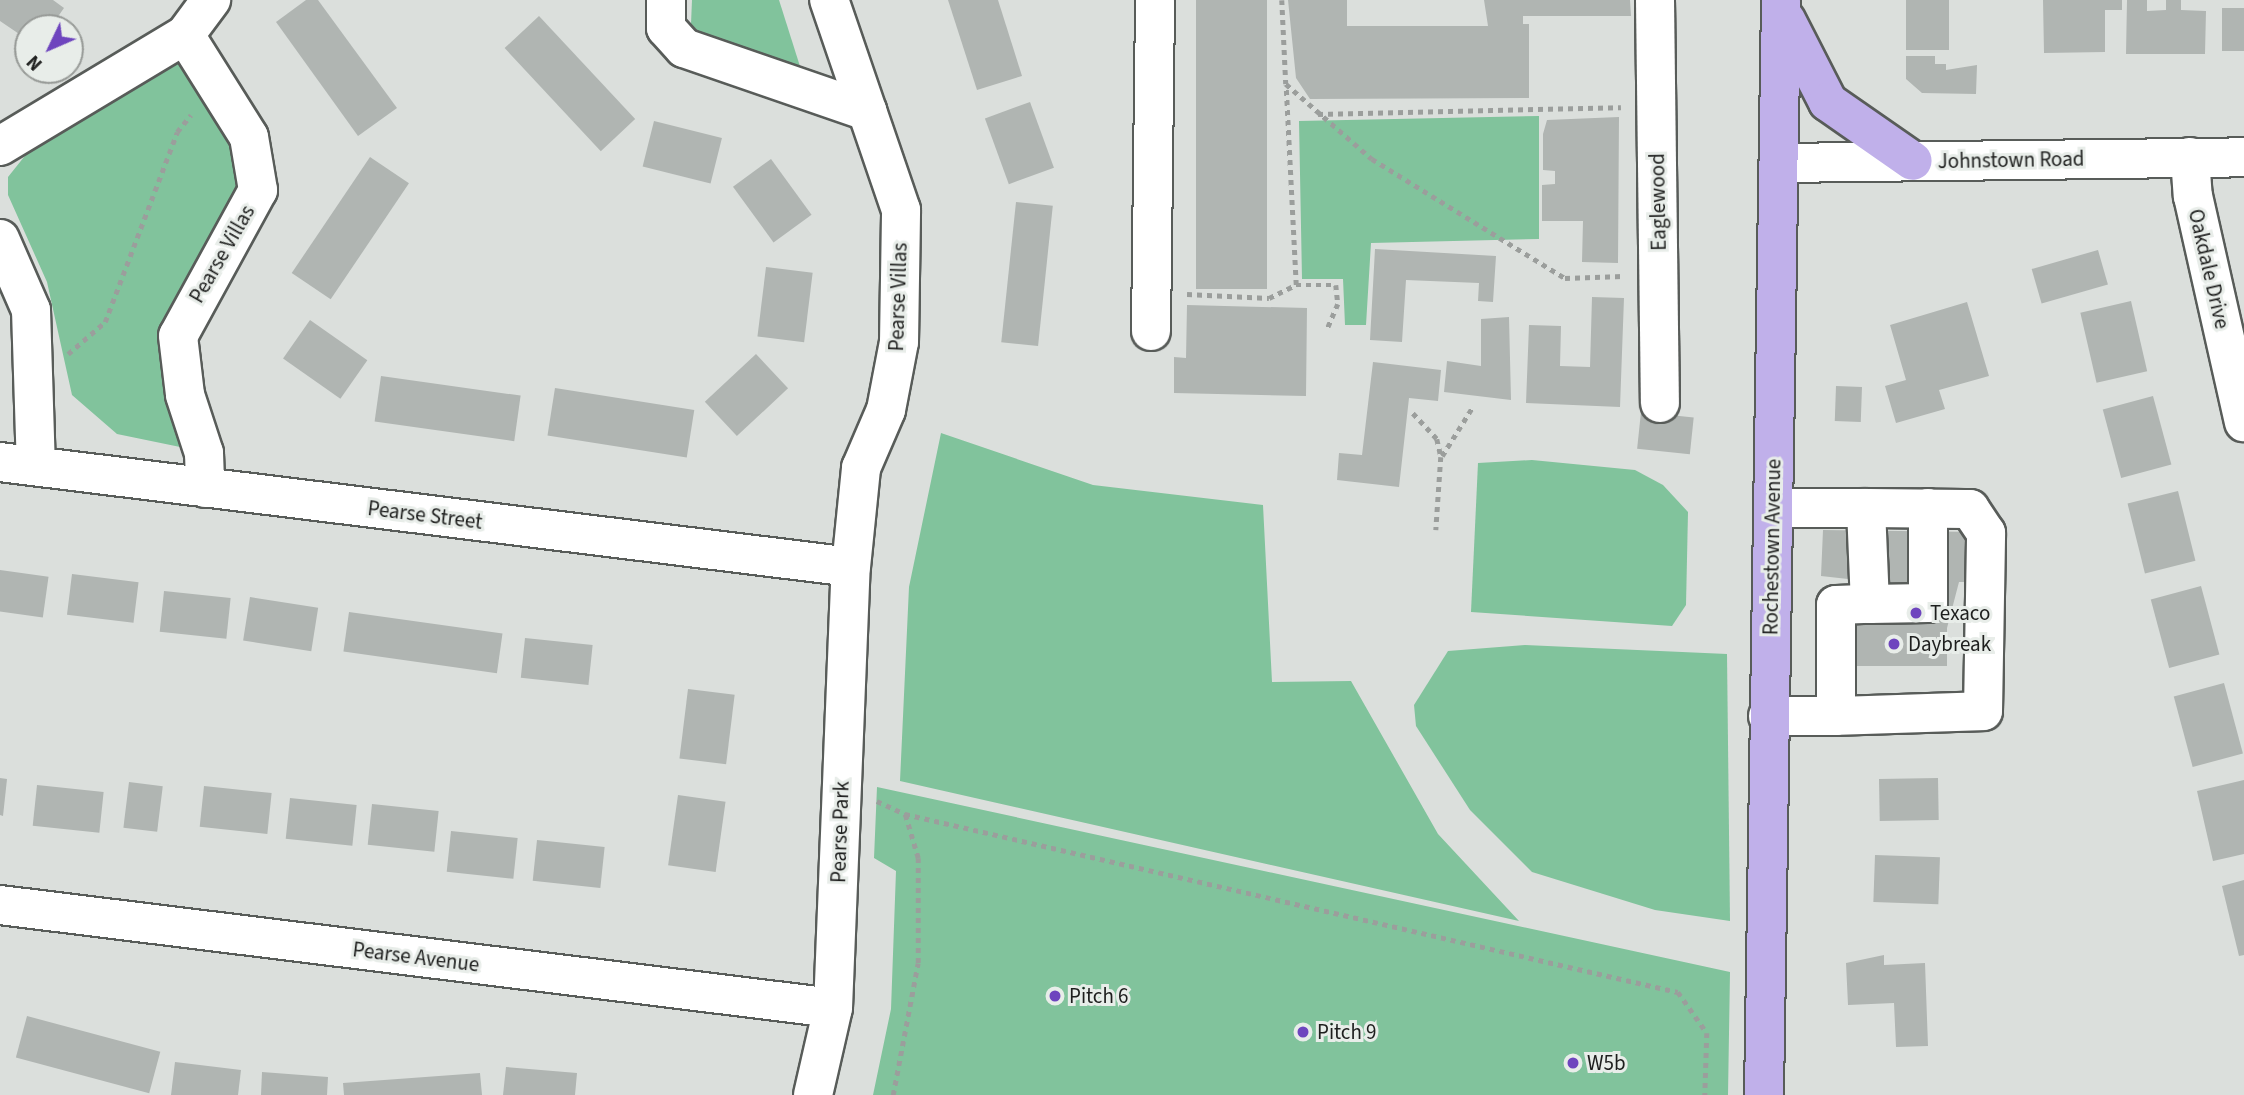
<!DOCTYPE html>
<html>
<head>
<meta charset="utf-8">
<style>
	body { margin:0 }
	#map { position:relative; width:2244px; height:1095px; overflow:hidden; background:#dbdfdc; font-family:"Source Sans 3",sans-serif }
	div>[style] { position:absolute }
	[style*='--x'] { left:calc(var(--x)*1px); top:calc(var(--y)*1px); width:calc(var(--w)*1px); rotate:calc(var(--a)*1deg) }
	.green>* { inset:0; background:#81c39c }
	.building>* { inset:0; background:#b0b5b2; transform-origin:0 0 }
	.path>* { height:4.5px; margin-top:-2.25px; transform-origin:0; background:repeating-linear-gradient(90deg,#9b9e9c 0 5px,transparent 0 10px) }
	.roads { filter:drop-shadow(2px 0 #585c59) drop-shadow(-2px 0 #585c59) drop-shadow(0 2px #585c59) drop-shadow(0 -2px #585c59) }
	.minor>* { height:38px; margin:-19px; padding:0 19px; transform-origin:19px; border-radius:19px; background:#fff }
	.major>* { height:38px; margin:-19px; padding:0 19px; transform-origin:19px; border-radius:19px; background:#c0b0ea }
	.dots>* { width:19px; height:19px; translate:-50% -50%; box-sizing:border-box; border:4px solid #e8ede9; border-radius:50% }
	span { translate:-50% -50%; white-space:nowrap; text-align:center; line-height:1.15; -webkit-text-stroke:6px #e8ede9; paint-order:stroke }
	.street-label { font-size:21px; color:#1d1e1d }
	.poi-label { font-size:21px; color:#1d1e1d }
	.left { translate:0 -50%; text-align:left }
	.north { position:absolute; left:14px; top:14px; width:70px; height:70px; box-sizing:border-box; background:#e8ede9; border:2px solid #979a97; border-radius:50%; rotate:226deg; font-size:19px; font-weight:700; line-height:28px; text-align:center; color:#1d1e1d }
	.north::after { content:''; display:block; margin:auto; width:24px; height:32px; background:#6e45be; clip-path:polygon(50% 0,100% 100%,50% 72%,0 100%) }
</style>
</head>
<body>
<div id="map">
	<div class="green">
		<div style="clip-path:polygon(779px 0,804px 79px,704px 37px,691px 24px,692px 0)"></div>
		<div style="clip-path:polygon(172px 62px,190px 68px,220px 110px,244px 181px,165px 333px,161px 362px,185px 448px,117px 434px,72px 395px,47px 282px,8px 195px,8px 177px,28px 152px)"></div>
		<div style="clip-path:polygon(1539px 116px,1539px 239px,1371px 243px,1366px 325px,1345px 325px,1343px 279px,1302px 279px,1299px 121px)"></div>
		<div style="clip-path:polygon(941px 433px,1093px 485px,1263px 505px,1272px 682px,1351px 681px,1438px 834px,1519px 921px,900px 781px,909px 587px)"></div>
		<div style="clip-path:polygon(1532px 460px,1635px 470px,1663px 485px,1688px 512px,1686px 605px,1672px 626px,1471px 612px,1478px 463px)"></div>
		<div style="clip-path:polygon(1525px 645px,1727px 654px,1730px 921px,1655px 910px,1532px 872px,1470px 810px,1416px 726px,1414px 705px,1448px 651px)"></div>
		<div style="clip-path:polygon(877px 787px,1730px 972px,1728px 1095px,873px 1095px,891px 1009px,896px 871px,874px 858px)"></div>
	</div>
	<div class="building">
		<div style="clip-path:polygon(0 0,53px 0,64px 8px,50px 28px,28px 28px,28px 40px,0 21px)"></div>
		<div style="clip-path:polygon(306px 0,318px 0,397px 108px,358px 136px,276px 22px)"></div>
		<div style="clip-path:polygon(948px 0,998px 0,1022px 76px,977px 90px)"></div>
		<div style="left:1196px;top:0;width:71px;height:289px"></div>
		<div style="clip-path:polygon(1288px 0,1347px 0,1347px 26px,1488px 26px,1484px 0,1630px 0,1631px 16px,1523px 16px,1523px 24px,1529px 24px,1529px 98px,1310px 99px,1296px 78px)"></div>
		<div style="left:1906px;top:0;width:43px;height:50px"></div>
		<div style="clip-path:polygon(2043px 0,2122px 0,2122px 10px,2105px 10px,2105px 52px,2044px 53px)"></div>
		<div style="clip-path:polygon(2127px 0,2147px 0,2147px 11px,2166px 10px,2166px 0,2181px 0,2181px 10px,2206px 11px,2205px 54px,2126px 54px)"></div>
		<div style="left:2222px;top:8px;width:22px;height:43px"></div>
		<div style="left:539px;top:16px;width:141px;height:47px;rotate:47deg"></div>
		<div style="clip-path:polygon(1906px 56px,1935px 56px,1935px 64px,1946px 64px,1946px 70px,1977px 65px,1976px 94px,1922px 93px,1906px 79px)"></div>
		<div style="left:1030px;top:102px;width:70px;height:48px;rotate:70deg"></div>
		<div style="clip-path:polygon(1619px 117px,1618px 263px,1582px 262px,1583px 221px,1542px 221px,1542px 185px,1555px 184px,1555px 171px,1543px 170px,1543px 134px,1547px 120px)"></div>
		<div style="left:654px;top:121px;width:70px;height:47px;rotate:14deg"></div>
		<div style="left:370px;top:157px;width:47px;height:140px;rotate:34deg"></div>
		<div style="left:771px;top:159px;width:69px;height:47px;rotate:54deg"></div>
		<div style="left:1016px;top:202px;width:37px;height:141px;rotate:6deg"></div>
		<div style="clip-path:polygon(1375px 249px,1496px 256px,1493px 302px,1478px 301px,1479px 283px,1406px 280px,1402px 342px,1370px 340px)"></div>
		<div style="left:2098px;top:250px;width:36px;height:69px;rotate:74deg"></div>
		<div style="left:766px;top:267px;width:47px;height:70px;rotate:7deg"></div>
		<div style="clip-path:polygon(1592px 297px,1624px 298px,1620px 407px,1526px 403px,1529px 325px,1561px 326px,1560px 366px,1590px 367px)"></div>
		<div style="left:2131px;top:301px;width:72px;height:52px;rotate:77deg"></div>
		<div style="clip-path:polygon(1967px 302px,1989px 376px,1939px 390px,1945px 409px,1896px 423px,1885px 386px,1906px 380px,1890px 325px)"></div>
		<div style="clip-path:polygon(1187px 305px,1307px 308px,1306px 396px,1174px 393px,1174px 357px,1186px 358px)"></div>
		<div style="clip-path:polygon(1509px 317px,1511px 400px,1444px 392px,1447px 361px,1481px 366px,1481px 319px)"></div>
		<div style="left:310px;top:320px;width:70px;height:47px;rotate:35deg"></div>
		<div style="left:756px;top:354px;width:47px;height:70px;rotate:47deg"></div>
		<div style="clip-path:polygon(1373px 362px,1441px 370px,1438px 401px,1409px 398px,1399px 487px,1337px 480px,1339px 453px,1362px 455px)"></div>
		<div style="left:381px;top:376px;width:141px;height:46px;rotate:8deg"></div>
		<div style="left:1836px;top:386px;width:26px;height:35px;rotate:2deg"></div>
		<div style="left:555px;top:388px;width:141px;height:48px;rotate:9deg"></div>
		<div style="left:2153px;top:396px;width:71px;height:52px;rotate:75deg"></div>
		<div style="left:1641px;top:412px;width:53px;height:37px;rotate:6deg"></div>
		<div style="left:2178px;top:491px;width:72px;height:52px;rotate:76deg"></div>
		<div style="clip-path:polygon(1823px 530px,1976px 532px,1976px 582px,1959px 582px,1947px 628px,1947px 666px,1856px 666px,1848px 579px,1821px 576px)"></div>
		<div style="left:0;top:570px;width:49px;height:41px;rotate:8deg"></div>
		<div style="left:72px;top:574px;width:67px;height:41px;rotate:7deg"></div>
		<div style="left:2201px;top:586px;width:71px;height:52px;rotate:75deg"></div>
		<div style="left:164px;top:591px;width:67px;height:41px;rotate:6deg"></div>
		<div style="left:250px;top:597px;width:69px;height:44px;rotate:9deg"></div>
		<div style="left:349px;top:612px;width:155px;height:40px;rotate:8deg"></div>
		<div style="left:525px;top:638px;width:68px;height:40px;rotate:6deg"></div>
		<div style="left:2224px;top:683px;width:73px;height:52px;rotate:75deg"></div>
		<div style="left:688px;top:689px;width:47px;height:70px;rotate:7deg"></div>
		<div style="clip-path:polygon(0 778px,7px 779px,3px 816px,0 815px)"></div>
		<div style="left:1938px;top:778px;width:42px;height:59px;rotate:89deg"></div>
		<div style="clip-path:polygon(2244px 780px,2244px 854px,2213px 861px,2197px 791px)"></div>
		<div style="left:129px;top:782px;width:34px;height:46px;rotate:7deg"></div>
		<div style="left:37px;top:785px;width:67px;height:41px;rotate:6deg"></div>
		<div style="left:204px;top:786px;width:68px;height:41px;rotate:6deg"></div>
		<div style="left:678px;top:795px;width:48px;height:71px;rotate:8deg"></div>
		<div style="left:290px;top:798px;width:67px;height:41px;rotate:6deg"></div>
		<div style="left:372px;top:804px;width:67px;height:41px;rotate:6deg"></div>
		<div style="left:451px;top:831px;width:67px;height:41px;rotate:6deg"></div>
		<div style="left:537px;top:840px;width:68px;height:41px;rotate:6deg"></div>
		<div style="left:1875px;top:855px;width:65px;height:47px;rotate:2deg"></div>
		<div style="clip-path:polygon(2244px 880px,2244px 955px,2239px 956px,2222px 886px)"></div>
		<div style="clip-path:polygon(1884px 955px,1884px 965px,1925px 963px,1928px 1046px,1896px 1047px,1894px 1003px,1848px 1005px,1846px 963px)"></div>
		<div style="left:27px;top:1016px;width:138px;height:43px;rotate:15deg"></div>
		<div style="clip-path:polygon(175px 1062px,241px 1070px,238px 1095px,171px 1095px)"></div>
		<div style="clip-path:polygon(506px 1067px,577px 1073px,575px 1095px,503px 1095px)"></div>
		<div style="clip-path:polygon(262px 1072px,328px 1077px,327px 1095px,261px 1095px)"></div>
		<div style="clip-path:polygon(480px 1073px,482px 1095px,344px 1095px,343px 1083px)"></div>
	</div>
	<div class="path">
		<div style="--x:1282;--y:0;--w:84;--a:87.3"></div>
		<div style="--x:1286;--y:84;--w:114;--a:41.1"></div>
		<div style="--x:1372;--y:159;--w:227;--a:31.7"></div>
		<div style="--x:1565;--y:278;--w:58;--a:-2"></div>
		<div style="--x:1318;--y:114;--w:303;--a:-1.3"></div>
		<div style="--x:1296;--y:285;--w:40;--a:0"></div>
		<div style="--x:1336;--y:285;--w:19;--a:84"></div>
		<div style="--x:1338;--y:304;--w:26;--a:113"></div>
		<div style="--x:1187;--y:294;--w:82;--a:2.8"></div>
		<div style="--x:1269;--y:298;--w:30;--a:-26"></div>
		<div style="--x:1296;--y:285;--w:200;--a:-92.9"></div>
		<div style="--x:68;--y:354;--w:49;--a:-40.9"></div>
		<div style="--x:105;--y:322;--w:203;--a:-69.2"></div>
		<div style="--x:177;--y:132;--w:22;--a:-51"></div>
		<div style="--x:1413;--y:413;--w:35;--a:47"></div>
		<div style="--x:1437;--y:439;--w:18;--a:77"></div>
		<div style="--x:1441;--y:457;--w:73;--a:93.9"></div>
		<div style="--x:1442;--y:456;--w:57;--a:-58"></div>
		<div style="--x:877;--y:801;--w:31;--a:25"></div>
		<div style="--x:893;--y:1095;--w:134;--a:-79.3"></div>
		<div style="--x:918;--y:963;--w:105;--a:-90"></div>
		<div style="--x:918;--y:858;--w:46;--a:-106.5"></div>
		<div style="--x:905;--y:814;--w:793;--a:12.97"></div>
		<div style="--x:1678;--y:992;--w:50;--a:54.7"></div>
		<div style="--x:1707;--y:1033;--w:62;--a:91.8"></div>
	</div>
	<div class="roads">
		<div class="minor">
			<div style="--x:666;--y:0;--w:28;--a:90"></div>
			<div style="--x:666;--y:28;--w:27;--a:48"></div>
			<div style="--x:684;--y:48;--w:194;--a:19"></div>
			<div style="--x:1655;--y:0;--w:403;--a:89.3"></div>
			<div style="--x:185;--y:35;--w:120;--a:57.9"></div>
			<div style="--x:249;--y:137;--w:54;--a:80.4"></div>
			<div style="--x:258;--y:190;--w:166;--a:118.7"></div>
			<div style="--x:178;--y:336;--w:59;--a:83.2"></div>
			<div style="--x:185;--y:395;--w:61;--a:71.9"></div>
			<div style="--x:204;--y:453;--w:35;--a:88"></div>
			<div style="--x:0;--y:146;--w:216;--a:-31"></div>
			<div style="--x:185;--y:35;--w:44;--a:-53.4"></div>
			<div style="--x:2190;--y:157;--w:39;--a:86"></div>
			<div style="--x:2193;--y:196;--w:232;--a:77.3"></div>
			<div style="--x:1779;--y:163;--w:465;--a:-0.7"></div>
			<div style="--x:0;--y:239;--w:77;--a:66.4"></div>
			<div style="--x:31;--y:310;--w:156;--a:88.2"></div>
			<div style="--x:1151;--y:331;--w:331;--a:-89.3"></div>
			<div style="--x:0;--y:462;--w:857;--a:7.03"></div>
			<div style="--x:1870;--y:604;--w:58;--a:-1"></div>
			<div style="--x:1928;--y:603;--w:95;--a:-90"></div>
			<div style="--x:1768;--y:716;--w:68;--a:0"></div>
			<div style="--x:1836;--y:716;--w:111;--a:-90"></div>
			<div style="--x:1836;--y:605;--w:34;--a:-2"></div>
			<div style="--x:1870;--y:604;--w:96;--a:-92.4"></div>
			<div style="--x:1866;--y:508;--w:93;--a:180"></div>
			<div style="--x:1836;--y:716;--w:147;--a:-1.9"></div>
			<div style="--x:1983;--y:711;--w:178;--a:-89"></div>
			<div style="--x:1986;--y:533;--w:29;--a:-124"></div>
			<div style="--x:1970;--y:509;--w:104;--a:-179.4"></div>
			<div style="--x:0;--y:905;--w:839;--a:7.05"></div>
			<div style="--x:813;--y:1095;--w:89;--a:-77.1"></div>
			<div style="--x:833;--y:1008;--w:441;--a:-87.7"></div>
			<div style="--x:851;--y:567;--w:100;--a:-84.2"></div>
			<div style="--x:861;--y:468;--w:63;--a:-66.7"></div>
			<div style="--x:886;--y:410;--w:69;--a:-79.2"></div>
			<div style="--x:899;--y:342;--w:132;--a:-89.1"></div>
			<div style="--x:901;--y:210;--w:222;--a:-108.9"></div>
		</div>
		<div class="major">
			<div style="--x:1786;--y:20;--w:92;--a:62.9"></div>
			<div style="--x:1828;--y:102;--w:103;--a:34.8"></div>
			<div style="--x:1764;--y:1095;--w:1095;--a:-89.11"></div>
		</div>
	</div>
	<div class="dots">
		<div style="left:1916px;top:613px;background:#6e45be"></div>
		<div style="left:1894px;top:644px;background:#6e45be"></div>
		<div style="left:1055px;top:996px;background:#6e45be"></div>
		<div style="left:1303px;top:1032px;background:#6e45be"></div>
		<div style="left:1573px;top:1063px;background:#6e45be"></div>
	</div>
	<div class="street-label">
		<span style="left:2011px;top:160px;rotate:-1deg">Johnstown Road</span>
		<span style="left:1658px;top:202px;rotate:-91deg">Eaglewood</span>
		<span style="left:222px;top:254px;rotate:-60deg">Pearse Villas</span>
		<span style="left:2209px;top:269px;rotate:77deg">Oakdale Drive</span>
		<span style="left:898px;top:297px;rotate:-88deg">Pearse Villas</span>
		<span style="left:425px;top:515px;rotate:7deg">Pearse Street</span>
		<span style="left:1772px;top:547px;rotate:-89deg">Rochestown Avenue</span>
		<span style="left:840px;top:832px;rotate:-88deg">Pearse Park</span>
		<span style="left:416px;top:957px;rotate:7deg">Pearse Avenue</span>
	</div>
	<div class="poi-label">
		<span class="left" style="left:1930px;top:613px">Texaco</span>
		<span class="left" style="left:1908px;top:644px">Daybreak</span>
		<span class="left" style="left:1069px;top:996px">Pitch 6</span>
		<span class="left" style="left:1317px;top:1032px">Pitch 9</span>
		<span class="left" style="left:1587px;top:1063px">W5b</span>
	</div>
	<div class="north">N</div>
</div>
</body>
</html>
